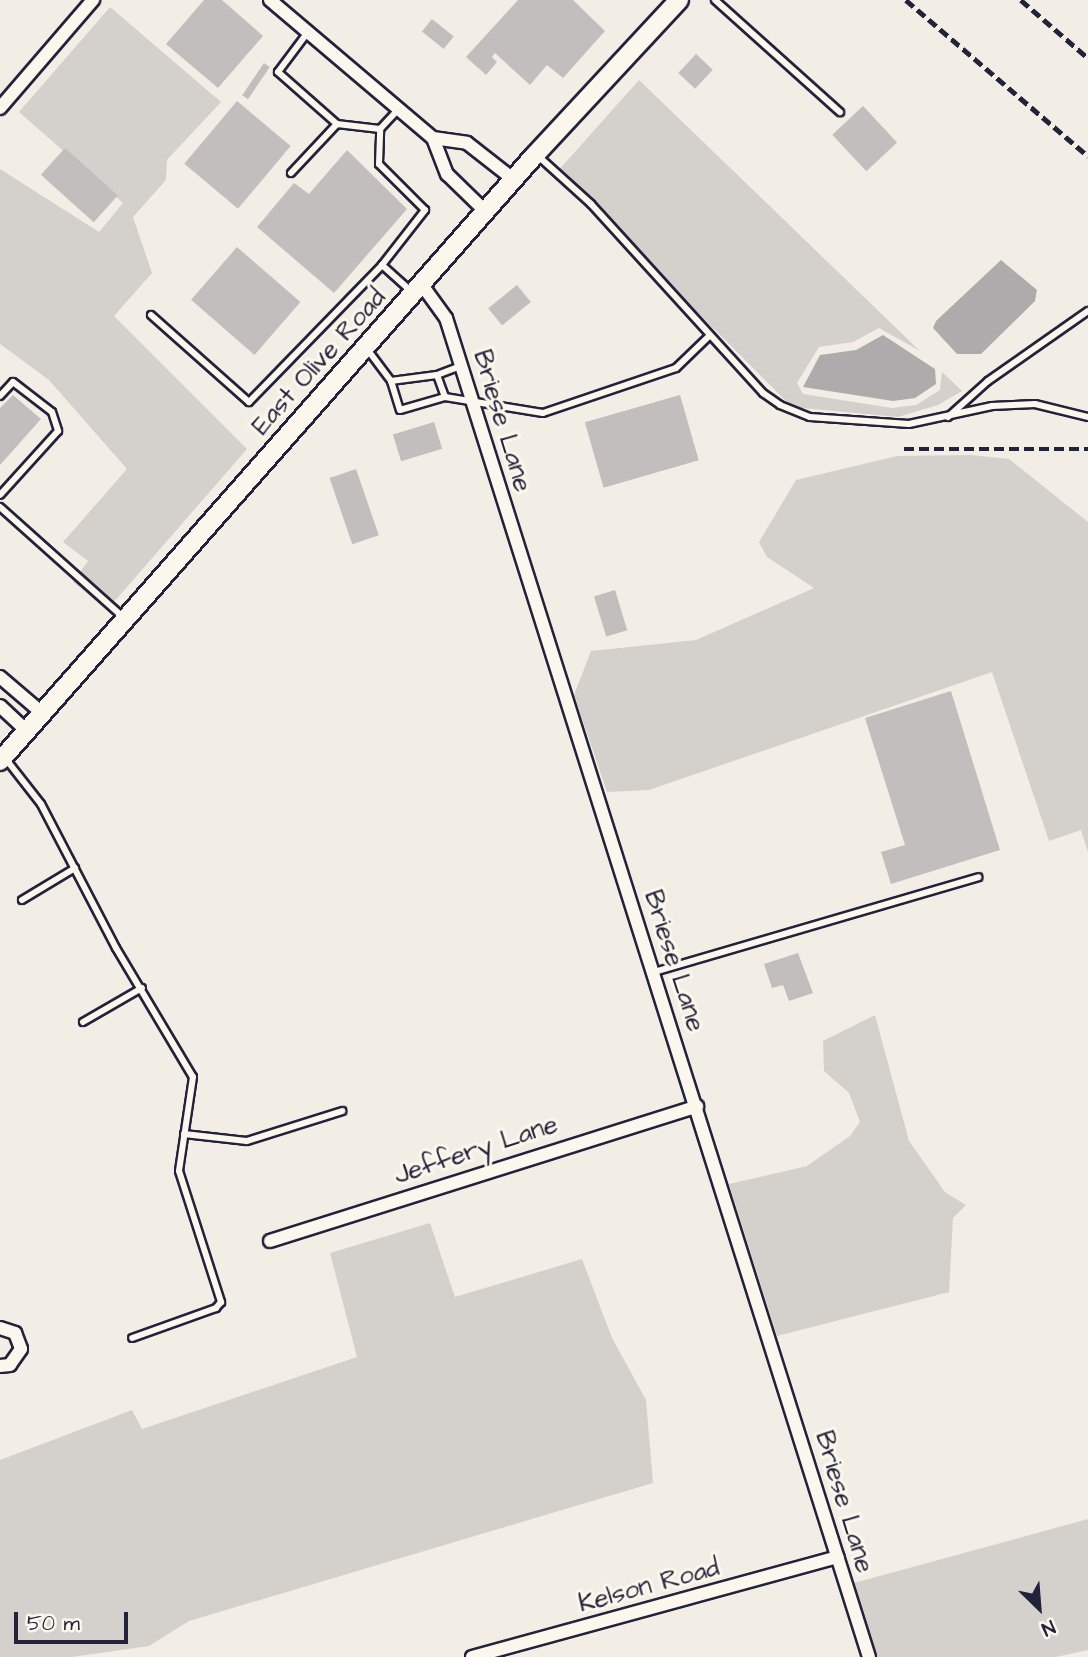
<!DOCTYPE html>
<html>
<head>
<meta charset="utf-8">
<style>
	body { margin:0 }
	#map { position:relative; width:1088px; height:1657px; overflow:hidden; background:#f2eee5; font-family:"Architects Daughter",sans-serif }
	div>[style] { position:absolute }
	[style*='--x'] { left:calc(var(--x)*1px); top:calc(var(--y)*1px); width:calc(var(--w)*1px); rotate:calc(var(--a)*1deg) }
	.green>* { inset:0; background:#d4d1cc }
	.water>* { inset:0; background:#aeabad }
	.building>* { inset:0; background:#c2bebe; transform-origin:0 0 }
	.roads { filter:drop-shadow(2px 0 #22223b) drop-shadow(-2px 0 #22223b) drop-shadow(0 2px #22223b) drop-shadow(0 -2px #22223b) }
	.lane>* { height:6px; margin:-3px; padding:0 3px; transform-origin:3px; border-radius:3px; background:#fbf7ec }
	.street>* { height:12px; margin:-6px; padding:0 6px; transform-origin:6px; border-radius:6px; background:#fbf7ec }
	.secondary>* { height:18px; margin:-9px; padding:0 9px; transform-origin:9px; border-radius:9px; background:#fbf7ec }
	.rail>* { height:4.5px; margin-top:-2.25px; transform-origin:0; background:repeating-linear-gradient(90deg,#22223b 0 10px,transparent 0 15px) }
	span { translate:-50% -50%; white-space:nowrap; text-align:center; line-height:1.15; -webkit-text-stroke:6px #fbf7ec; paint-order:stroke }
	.street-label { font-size:26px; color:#22223b }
	.north { position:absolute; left:1004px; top:1573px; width:70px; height:70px; -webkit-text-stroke:5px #fbf7ec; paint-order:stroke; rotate:155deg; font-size:19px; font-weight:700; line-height:28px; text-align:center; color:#22223b }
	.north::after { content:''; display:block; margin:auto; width:24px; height:32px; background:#22223b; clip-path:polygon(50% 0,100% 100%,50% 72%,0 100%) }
	.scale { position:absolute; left:14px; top:1612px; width:114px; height:32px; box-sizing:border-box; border:4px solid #22223b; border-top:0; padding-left:9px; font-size:21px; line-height:24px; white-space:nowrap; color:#22223b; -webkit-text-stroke:5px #fbf7ec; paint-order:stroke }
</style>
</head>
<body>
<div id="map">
	<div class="green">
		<div style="clip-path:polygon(110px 7px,221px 102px,167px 160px,166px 180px,133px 217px,152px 273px,114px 316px,247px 449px,107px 610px,73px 582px,88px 561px,63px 542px,127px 469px,49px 380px,0 344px,0 169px,99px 232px,123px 203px,19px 112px)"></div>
		<div style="clip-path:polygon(639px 80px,920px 351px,879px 328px,853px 342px,819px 347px,797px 383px,803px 394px,892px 408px,916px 405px,940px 390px,942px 372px,962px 391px,938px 405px,898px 417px,792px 407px,557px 172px)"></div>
		<div style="clip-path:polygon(971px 455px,1009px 459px,1088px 522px,1088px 852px,1081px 830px,1049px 841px,992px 672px,649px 790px,607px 792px,574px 695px,591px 651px,696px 640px,814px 588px,767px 557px,759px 542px,796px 480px,897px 456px)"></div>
		<div style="clip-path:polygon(875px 1015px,909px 1141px,945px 1192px,966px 1205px,953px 1218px,949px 1292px,777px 1336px,729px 1184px,807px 1166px,850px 1136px,860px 1122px,849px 1093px,824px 1071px,823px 1041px)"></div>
		<div style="clip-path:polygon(430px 1223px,455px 1297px,582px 1259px,612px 1338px,646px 1400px,653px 1483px,189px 1621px,149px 1646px,72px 1657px,0 1657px,0 1460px,132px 1410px,142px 1429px,357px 1357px,330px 1253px)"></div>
		<div style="clip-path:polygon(1088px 1519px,1088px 1650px,1056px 1657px,877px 1657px,854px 1583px)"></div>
	</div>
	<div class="water">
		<div style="clip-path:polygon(1001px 260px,1037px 290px,1035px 301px,981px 354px,957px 354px,933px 328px,936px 321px)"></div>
		<div style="clip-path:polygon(883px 335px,935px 369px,936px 384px,915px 398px,893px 401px,803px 387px,820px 355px,856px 350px)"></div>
	</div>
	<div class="building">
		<div style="clip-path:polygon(204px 0,222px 0,263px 36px,218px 88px,166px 44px)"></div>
		<div style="clip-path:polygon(518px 0,573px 0,605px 31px,563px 78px,547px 65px,530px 85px,495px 53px,492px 57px,497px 62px,486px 75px,466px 57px)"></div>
		<div style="left:432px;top:19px;width:28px;height:16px;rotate:39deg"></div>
		<div style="left:696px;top:54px;width:23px;height:26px;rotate:43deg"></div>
		<div style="left:264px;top:63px;width:7px;height:39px;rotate:34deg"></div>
		<div style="left:237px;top:101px;width:70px;height:82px;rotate:40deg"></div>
		<div style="left:863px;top:106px;width:50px;height:42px;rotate:47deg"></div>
		<div style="left:65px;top:148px;width:71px;height:36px;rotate:42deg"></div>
		<div style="clip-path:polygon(347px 150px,407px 209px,334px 293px,257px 227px,294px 183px,309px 194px)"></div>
		<div style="left:237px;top:247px;width:84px;height:70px;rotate:41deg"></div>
		<div style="left:517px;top:285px;width:22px;height:37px;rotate:51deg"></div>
		<div style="clip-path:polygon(13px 395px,41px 419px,0 465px,0 408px)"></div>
		<div style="left:680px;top:395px;width:68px;height:99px;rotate:74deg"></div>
		<div style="left:434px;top:422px;width:28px;height:43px;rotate:73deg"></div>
		<div style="left:356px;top:469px;width:70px;height:28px;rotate:71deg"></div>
		<div style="left:615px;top:590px;width:42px;height:22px;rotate:73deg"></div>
		<div style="clip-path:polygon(951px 691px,1000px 850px,891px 884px,881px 852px,905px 845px,865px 718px)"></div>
		<div style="clip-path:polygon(798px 953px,813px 993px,789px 1001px,783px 985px,772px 988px,764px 964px)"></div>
	</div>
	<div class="roads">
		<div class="lane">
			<div style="--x:715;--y:0;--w:168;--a:41.9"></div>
			<div style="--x:308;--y:32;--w:50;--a:126.9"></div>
			<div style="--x:278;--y:72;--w:79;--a:41.4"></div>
			<div style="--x:337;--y:124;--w:43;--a:6.6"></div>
			<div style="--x:537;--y:155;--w:73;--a:42.2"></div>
			<div style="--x:591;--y:204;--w:256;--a:47.7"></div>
			<div style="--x:763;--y:393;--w:21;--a:35"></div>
			<div style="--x:780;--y:405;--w:32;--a:22"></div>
			<div style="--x:810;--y:417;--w:99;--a:4"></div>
			<div style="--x:909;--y:424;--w:85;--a:-12.2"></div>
			<div style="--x:992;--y:406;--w:43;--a:-2.7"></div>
			<div style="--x:1035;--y:404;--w:55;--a:13.8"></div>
			<div style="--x:291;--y:173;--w:67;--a:-46.8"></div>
			<div style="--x:382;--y:265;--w:70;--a:-52"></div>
			<div style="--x:425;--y:210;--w:65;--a:-135"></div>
			<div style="--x:379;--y:164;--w:35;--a:-88"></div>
			<div style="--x:380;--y:129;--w:26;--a:-47"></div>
			<div style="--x:151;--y:315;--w:131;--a:41.6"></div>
			<div style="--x:249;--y:402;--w:191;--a:-45.8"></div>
			<div style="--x:382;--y:265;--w:40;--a:42"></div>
			<div style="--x:367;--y:349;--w:40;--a:53"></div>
			<div style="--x:391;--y:381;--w:46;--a:-7.4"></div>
			<div style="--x:437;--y:375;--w:26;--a:-21"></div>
			<div style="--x:437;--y:375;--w:23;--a:70"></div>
			<div style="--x:391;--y:381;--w:30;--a:73"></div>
			<div style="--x:400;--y:410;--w:47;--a:-16.1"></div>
			<div style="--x:445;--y:397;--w:99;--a:9.3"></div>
			<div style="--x:543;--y:413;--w:140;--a:-18.7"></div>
			<div style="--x:676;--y:368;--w:47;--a:-44.1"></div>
			<div style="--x:0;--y:396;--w:19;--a:-47"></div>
			<div style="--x:13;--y:382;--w:49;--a:37.6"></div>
			<div style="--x:52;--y:412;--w:20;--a:72"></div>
			<div style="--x:58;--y:431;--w:86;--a:132.2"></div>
			<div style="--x:948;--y:417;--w:54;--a:-42"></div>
			<div style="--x:988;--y:381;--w:122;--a:-35"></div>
			<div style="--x:0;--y:507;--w:165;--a:41.8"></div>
			<div style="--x:5;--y:758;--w:58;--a:52"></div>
			<div style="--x:41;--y:804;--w:162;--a:62.5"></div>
			<div style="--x:116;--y:948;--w:150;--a:59.2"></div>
			<div style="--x:193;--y:1077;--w:95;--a:98.5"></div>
			<div style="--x:179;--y:1171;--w:138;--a:72.2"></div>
			<div style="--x:221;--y:1302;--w:8;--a:130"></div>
			<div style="--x:216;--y:1308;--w:89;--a:160.3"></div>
			<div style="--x:22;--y:900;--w:62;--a:-31.1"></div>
			<div style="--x:654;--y:972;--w:338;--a:-16.3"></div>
			<div style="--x:83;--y:1022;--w:68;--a:-30"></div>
			<div style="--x:184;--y:1134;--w:63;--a:6.3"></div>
			<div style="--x:247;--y:1141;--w:100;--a:-17.5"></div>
		</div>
		<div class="street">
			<div style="--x:270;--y:0;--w:214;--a:40.3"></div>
			<div style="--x:433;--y:138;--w:39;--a:69"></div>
			<div style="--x:447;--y:174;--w:53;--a:44.2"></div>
			<div style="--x:0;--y:108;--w:143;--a:-49.3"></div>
			<div style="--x:433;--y:138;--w:34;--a:8"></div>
			<div style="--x:467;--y:143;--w:58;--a:38"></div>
			<div style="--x:422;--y:285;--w:41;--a:54"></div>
			<div style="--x:446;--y:318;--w:1404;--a:72.47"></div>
			<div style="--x:0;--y:677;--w:54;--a:40.5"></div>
			<div style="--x:0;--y:706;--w:35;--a:43"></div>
			<div style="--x:270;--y:1241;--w:448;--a:-17.5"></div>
			<div style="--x:0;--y:1328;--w:16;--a:18"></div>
			<div style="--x:15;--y:1333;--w:17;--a:69"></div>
			<div style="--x:21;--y:1349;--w:19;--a:125"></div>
			<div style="--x:10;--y:1365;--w:10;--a:174"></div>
			<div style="--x:472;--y:1657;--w:379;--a:-15.3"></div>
		</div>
		<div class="secondary">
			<div style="--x:0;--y:761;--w:807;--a:-48.57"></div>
			<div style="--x:534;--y:156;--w:213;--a:-47.1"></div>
		</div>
	</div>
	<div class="rail">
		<div style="--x:906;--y:0;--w:240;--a:40.6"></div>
		<div style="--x:1021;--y:0;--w:89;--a:40.9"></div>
		<div style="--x:904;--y:449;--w:184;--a:0"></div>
	</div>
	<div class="street-label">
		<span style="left:319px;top:362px;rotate:-48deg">East Olive Road</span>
		<span style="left:502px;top:421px;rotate:73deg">Briese Lane</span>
		<span style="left:674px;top:961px;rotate:72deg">Briese Lane</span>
		<span style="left:476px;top:1150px;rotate:-18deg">Jeffery Lane</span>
		<span style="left:844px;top:1502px;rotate:73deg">Briese Lane</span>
		<span style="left:649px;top:1586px;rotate:-15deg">Kelson Road</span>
	</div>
	<div class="north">N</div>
	<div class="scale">50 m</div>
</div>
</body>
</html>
